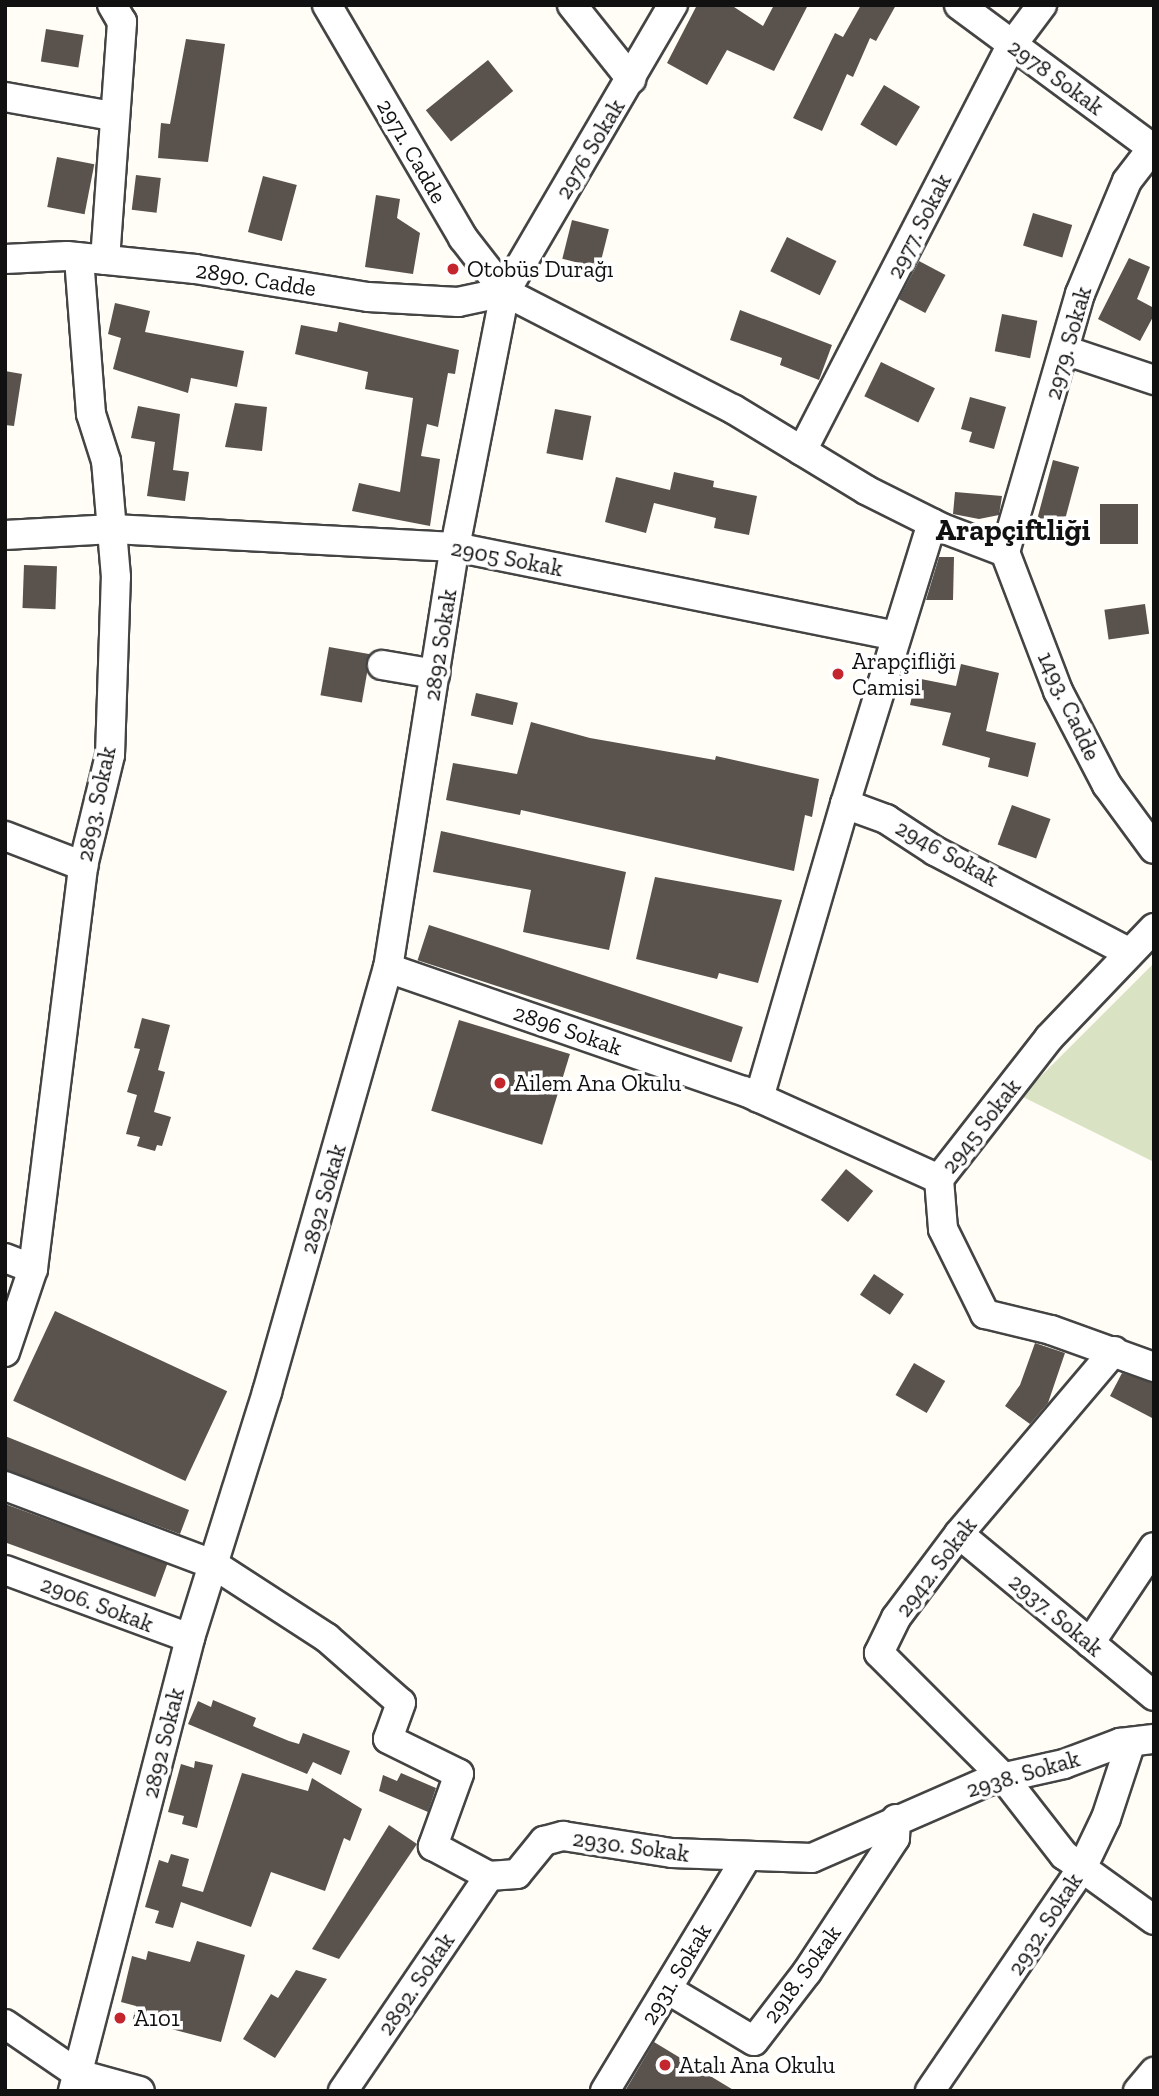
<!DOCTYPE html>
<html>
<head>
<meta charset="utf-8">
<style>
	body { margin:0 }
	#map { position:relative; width:1159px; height:2096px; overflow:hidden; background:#fffdf5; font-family:"Zilla Slab",serif }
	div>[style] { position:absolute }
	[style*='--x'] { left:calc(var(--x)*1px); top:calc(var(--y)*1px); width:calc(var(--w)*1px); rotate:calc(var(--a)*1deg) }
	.cemetery>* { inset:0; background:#d9e3c4 }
	.building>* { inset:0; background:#5a524d; transform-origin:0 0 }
	.roads { filter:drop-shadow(2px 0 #444) drop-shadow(-2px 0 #444) drop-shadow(0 2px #444) drop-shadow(0 -2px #444) }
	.minor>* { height:28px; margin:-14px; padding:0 14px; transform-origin:14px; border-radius:14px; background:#fff }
	.dots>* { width:19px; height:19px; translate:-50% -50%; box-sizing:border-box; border:4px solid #fff; border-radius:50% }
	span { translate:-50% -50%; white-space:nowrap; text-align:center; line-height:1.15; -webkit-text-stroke:7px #fff; paint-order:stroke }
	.street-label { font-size:23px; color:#111 }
	.poi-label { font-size:23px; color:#111 }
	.left { translate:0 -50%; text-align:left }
	.district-label { font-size:30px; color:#111; font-weight:700 }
	.frame { position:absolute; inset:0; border:7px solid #111; pointer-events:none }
</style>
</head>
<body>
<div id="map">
	<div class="cemetery">
		<div style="clip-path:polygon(1154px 963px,1154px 1162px,1021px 1096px)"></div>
	</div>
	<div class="building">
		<div style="clip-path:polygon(697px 5px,731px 5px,763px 26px,774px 5px,808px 5px,774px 71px,727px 50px,707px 85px,667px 63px)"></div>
		<div style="clip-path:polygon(861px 5px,896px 5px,876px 41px,870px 38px,853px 77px,847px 74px,822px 131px,793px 118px,835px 33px,843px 37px)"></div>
		<div style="left:46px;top:29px;width:38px;height:33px;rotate:9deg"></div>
		<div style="clip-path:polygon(186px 39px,225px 44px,208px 162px,158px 158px,161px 123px,170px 124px)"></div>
		<div style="left:488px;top:60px;width:40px;height:80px;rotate:51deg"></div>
		<div style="left:884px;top:85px;width:42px;height:46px;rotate:31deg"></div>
		<div style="left:57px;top:157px;width:38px;height:51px;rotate:11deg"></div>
		<div style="left:136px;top:175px;width:25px;height:35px;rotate:7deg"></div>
		<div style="left:263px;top:176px;width:35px;height:58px;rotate:15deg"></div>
		<div style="clip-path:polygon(376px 195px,400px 199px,397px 218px,420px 233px,413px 274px,365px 267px)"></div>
		<div style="left:1033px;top:213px;width:41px;height:34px;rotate:17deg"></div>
		<div style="left:572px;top:220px;width:38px;height:40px;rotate:14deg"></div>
		<div style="left:787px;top:237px;width:55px;height:38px;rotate:26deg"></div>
		<div style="clip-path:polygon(1129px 258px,1150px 267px,1137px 299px,1154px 308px,1154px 315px,1140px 341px,1098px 319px)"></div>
		<div style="left:919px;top:261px;width:30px;height:43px;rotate:28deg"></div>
		<div style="clip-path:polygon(115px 303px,150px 311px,145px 332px,244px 351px,237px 387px,191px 378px,188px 393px,113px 369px,121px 338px,108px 334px)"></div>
		<div style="clip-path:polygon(740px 310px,832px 345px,819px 380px,780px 365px,782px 358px,730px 340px)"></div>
		<div style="left:1002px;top:314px;width:36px;height:38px;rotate:11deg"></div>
		<div style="clip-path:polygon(339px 322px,459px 350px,455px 374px,448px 373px,438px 427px,427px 424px,421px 456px,440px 459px,430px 526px,352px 511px,359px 483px,400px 492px,413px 398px,365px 389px,368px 372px,295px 354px,301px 325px,337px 332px)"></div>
		<div style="left:881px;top:362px;width:60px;height:38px;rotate:26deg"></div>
		<div style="clip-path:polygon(5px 371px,22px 374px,14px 426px,5px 425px)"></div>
		<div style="clip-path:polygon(970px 397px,1006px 407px,994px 449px,969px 442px,972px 432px,961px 429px)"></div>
		<div style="clip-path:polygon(235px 403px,267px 407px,262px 451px,225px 447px)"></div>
		<div style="clip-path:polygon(138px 406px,180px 414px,173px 470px,189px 472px,185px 501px,147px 496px,155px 442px,131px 438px)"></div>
		<div style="left:555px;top:409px;width:37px;height:45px;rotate:11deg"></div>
		<div style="left:1053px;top:460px;width:27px;height:62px;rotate:15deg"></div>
		<div style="clip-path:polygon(674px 472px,714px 481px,713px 487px,757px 496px,749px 535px,714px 528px,716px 518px,654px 503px,646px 533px,605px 522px,616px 477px,670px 490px)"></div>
		<div style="clip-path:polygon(955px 492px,1002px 496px,999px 515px,979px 519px,953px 514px)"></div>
		<div style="left:1100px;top:504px;width:38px;height:40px"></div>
		<div style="clip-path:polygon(939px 557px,954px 557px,953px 600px,926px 600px)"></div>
		<div style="left:24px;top:565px;width:33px;height:43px;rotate:2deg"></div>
		<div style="left:1145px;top:604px;width:30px;height:41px;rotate:82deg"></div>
		<div style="left:329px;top:647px;width:42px;height:49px;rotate:10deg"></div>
		<div style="clip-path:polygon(961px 664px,999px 673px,986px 731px,1036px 743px,1028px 777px,988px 767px,990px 758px,942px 745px,951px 713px,910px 705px,916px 678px,956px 686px)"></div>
		<div style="left:476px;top:693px;width:43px;height:23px;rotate:13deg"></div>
		<div style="clip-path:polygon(531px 722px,590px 738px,715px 760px,716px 756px,819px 779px,812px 817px,805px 815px,794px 871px,521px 810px,520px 815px,446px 800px,453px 763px,517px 774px)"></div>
		<div style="left:1012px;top:805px;width:41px;height:42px;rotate:20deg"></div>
		<div style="clip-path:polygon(441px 831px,626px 872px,609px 950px,523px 932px,531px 890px,433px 872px)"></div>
		<div style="clip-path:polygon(655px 877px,782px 900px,758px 983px,719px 973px,717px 979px,636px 959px)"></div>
		<div style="left:429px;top:925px;width:330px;height:37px;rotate:18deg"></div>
		<div style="clip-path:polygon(142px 1018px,170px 1025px,158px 1070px,165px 1072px,154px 1112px,171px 1117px,162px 1146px,157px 1145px,155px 1151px,137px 1146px,140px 1137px,126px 1134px,137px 1095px,127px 1092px,140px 1049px,134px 1048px)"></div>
		<div style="left:459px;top:1020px;width:116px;height:95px;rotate:17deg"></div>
		<div style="left:846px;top:1169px;width:35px;height:40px;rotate:39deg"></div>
		<div style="left:874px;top:1274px;width:36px;height:25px;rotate:34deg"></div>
		<div style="left:55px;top:1311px;width:190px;height:99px;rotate:25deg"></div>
		<div style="clip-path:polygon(1035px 1343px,1065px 1353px,1048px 1403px,1030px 1424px,1005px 1406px,1020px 1385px)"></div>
		<div style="left:914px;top:1363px;width:36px;height:37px;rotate:30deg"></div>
		<div style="clip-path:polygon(1122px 1373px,1154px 1383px,1154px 1419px,1110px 1396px)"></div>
		<div style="clip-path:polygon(5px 1436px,189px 1510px,180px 1534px,5px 1470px)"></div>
		<div style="left:5px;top:1504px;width:173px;height:36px;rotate:20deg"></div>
		<div style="clip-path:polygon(213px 1700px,256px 1718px,253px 1726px,289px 1741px,299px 1744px,303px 1733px,350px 1751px,341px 1775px,313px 1762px,307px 1774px,188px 1724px,198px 1701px,211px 1707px)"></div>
		<div style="clip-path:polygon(195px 1761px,213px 1765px,197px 1828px,182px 1824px,184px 1816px,168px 1812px,181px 1764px,194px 1768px)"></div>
		<div style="clip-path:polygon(242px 1773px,308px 1791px,312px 1778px,362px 1809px,350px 1841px,344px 1838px,325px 1891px,271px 1872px,251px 1927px,181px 1902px,173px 1928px,155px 1923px,159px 1911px,145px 1907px,159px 1860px,168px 1863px,171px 1854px,189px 1859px,182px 1886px,203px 1892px)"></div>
		<div style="clip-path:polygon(401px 1773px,436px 1788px,428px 1812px,379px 1791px,383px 1775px,397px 1781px)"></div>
		<div style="clip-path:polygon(389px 1825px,417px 1844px,339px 1959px,312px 1949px)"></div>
		<div style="clip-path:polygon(197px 1941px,245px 1955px,221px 2042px,133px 2019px,136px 2006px,121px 2002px,132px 1956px,146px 1960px,148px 1951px,190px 1962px)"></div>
		<div style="clip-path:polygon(296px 1970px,327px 1979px,275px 2058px,243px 2039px,271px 1994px,278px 1998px)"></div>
		<div style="clip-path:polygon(654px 2042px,735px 2091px,625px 2091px)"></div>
	</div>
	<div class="roads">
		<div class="minor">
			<div style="--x:327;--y:5;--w:270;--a:59.7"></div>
			<div style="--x:463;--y:238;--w:68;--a:52.1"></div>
			<div style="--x:505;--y:292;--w:256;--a:27.2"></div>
			<div style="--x:733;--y:409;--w:156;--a:31.3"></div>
			<div style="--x:866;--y:490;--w:85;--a:26.6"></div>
			<div style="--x:942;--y:528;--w:67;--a:20.9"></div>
			<div style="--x:572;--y:5;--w:95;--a:51.4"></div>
			<div style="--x:959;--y:5;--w:240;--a:36.5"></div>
			<div style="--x:5;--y:97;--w:109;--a:10.1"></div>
			<div style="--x:5;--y:259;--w:62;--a:-2.8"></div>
			<div style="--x:67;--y:256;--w:129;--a:5.8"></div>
			<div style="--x:195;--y:269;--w:175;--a:9.2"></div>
			<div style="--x:368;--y:297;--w:90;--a:3.2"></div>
			<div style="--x:458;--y:302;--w:48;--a:-12"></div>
			<div style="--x:105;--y:260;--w:239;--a:-85.9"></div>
			<div style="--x:122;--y:22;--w:20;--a:-120"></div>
			<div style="--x:1067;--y:351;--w:92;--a:18.4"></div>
			<div style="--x:802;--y:451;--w:457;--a:-62.7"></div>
			<div style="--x:1012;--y:45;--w:50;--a:-53.1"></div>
			<div style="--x:932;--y:523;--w:294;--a:107.2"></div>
			<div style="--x:845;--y:804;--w:44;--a:20.1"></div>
			<div style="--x:886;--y:819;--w:59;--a:33.1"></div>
			<div style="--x:935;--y:851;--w:218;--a:27.6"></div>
			<div style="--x:5;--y:535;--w:108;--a:-3.2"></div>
			<div style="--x:113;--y:529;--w:342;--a:3"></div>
			<div style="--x:455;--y:547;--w:449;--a:11.4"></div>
			<div style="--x:1005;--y:552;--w:269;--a:-73.8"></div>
			<div style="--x:1080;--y:294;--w:122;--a:-67.4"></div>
			<div style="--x:1127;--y:181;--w:44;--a:-52.4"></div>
			<div style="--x:1005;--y:552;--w:149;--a:69.1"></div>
			<div style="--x:1058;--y:691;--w:106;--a:62.5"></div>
			<div style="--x:1107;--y:785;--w:79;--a:53.7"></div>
			<div style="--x:382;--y:665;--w:54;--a:9.6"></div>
			<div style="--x:5;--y:836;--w:84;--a:21"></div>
			<div style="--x:1154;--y:928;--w:152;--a:133.7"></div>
			<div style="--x:1049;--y:1038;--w:179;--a:128"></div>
			<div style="--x:939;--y:1179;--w:50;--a:85.4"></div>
			<div style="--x:943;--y:1229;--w:95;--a:63.7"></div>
			<div style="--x:985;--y:1314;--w:68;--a:13.6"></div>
			<div style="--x:1051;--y:1330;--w:109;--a:19.8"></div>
			<div style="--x:388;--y:968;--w:377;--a:19.1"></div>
			<div style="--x:744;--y:1091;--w:214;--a:24.3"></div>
			<div style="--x:759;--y:1098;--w:306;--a:-73.7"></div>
			<div style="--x:5;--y:1258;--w:30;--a:21"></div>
			<div style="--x:1114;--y:1351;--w:240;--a:130.3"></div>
			<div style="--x:959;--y:1534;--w:105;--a:126.9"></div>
			<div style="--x:896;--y:1618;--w:39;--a:116"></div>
			<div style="--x:879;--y:1653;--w:177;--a:45"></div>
			<div style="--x:1004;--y:1778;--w:98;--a:52.1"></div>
			<div style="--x:1064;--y:1855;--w:111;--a:35.8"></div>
			<div style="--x:5;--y:1352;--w:88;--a:-71.4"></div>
			<div style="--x:33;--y:1269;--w:406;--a:-82.9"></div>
			<div style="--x:83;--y:866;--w:114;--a:-76.3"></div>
			<div style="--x:110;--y:755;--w:178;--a:-88.1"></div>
			<div style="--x:116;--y:577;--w:116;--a:-94.9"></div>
			<div style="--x:106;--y:461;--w:49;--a:-107.7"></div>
			<div style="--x:91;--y:414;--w:157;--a:-94.4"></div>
			<div style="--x:5;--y:1486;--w:222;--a:20.6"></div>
			<div style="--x:213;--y:1564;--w:136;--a:33"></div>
			<div style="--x:327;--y:1638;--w:98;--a:41.3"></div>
			<div style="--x:401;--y:1703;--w:38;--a:110"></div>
			<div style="--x:388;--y:1739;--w:79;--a:26.2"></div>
			<div style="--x:459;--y:1774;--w:77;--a:109.9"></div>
			<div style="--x:433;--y:1846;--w:64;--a:28.2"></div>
			<div style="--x:489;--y:1876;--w:28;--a:-4"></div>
			<div style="--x:517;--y:1874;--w:43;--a:-50.7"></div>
			<div style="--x:544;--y:1841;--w:20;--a:-15"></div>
			<div style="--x:563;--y:1836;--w:110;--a:8.9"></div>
			<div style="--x:672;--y:1853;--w:140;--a:2"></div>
			<div style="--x:812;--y:1858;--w:192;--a:-23.6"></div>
			<div style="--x:988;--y:1781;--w:78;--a:-12.6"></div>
			<div style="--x:1064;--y:1764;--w:60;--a:-20.6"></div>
			<div style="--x:1120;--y:1743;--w:34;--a:-7"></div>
			<div style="--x:959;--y:1534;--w:254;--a:39.7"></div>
			<div style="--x:5;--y:1570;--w:197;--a:20.2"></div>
			<div style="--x:1090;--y:1643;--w:115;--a:-56.3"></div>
			<div style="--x:667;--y:1989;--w:101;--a:30.9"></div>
			<div style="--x:754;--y:2041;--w:87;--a:-52.5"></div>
			<div style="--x:807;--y:1972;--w:160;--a:-56.7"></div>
			<div style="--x:895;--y:1838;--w:19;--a:-87"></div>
			<div style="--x:5;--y:2024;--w:88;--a:34.4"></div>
			<div style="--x:78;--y:2074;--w:64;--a:15.3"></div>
			<div style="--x:73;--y:2091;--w:468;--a:-75.5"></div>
			<div style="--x:190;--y:1638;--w:258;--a:-72.6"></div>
			<div style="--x:267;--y:1392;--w:441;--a:-74.1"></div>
			<div style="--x:388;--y:968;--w:426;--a:-81"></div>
			<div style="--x:455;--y:547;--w:260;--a:-78.9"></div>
			<div style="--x:505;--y:292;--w:333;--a:-59.7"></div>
			<div style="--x:343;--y:2091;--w:260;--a:-55.8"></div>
			<div style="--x:605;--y:2091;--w:272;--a:-58.8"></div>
			<div style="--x:930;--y:2091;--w:270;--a:-55.7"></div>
			<div style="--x:1082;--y:1868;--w:55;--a:-64.4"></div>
			<div style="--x:1106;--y:1818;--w:80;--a:-71.8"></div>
			<div style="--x:1138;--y:2091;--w:25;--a:-50"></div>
		</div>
	</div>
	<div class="dots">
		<div style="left:453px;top:269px;background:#c4262e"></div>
		<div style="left:838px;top:674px;background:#c4262e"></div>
		<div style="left:500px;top:1083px;background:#c4262e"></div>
		<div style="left:120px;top:2018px;background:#c4262e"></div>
		<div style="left:665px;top:2065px;background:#c4262e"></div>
	</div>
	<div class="street-label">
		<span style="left:1056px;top:77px;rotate:36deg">2978 Sokak</span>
		<span style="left:590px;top:149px;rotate:-59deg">2976 Sokak</span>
		<span style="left:412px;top:151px;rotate:60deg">2971. Cadde</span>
		<span style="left:919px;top:226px;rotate:-63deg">2977. Sokak</span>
		<span style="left:256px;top:279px;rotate:9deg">2890. Cadde</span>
		<span style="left:1068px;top:343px;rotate:-74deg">2979. Sokak</span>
		<span style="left:507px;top:558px;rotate:11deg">2905 Sokak</span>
		<span style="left:440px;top:645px;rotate:-81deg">2892 Sokak</span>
		<span style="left:1069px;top:706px;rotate:65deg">1493. Cadde</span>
		<span style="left:96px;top:804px;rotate:-78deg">2893. Sokak</span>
		<span style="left:947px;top:853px;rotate:29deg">2946 Sokak</span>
		<span style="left:568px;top:1030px;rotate:19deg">2896 Sokak</span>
		<span style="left:981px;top:1126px;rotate:-52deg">2945 Sokak</span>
		<span style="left:323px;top:1199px;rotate:-74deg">2892 Sokak</span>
		<span style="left:936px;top:1567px;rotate:-53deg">2942. Sokak</span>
		<span style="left:97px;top:1604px;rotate:21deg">2906. Sokak</span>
		<span style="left:1056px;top:1615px;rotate:40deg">2937. Sokak</span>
		<span style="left:163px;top:1743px;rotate:-76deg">2892 Sokak</span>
		<span style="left:1023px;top:1774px;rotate:-16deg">2938. Sokak</span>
		<span style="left:631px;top:1846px;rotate:8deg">2930. Sokak</span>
		<span style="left:1045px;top:1924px;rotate:-57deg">2932. Sokak</span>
		<span style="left:676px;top:1974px;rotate:-59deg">2931. Sokak</span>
		<span style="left:802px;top:1974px;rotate:-54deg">2918. Sokak</span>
		<span style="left:416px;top:1984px;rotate:-56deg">2892. Sokak</span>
	</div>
	<div class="poi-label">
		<span class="left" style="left:467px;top:269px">Otobüs Durağı</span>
		<span class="left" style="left:852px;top:674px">Arapçifliği<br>Camisi</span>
		<span class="left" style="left:514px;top:1083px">Ailem Ana Okulu</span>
		<span class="left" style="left:134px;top:2018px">A101</span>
		<span class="left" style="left:679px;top:2065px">Atalı Ana Okulu</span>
	</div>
	<div class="district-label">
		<span style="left:1013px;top:530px">Arapçiftliği</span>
	</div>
	<div class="frame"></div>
</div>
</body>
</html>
